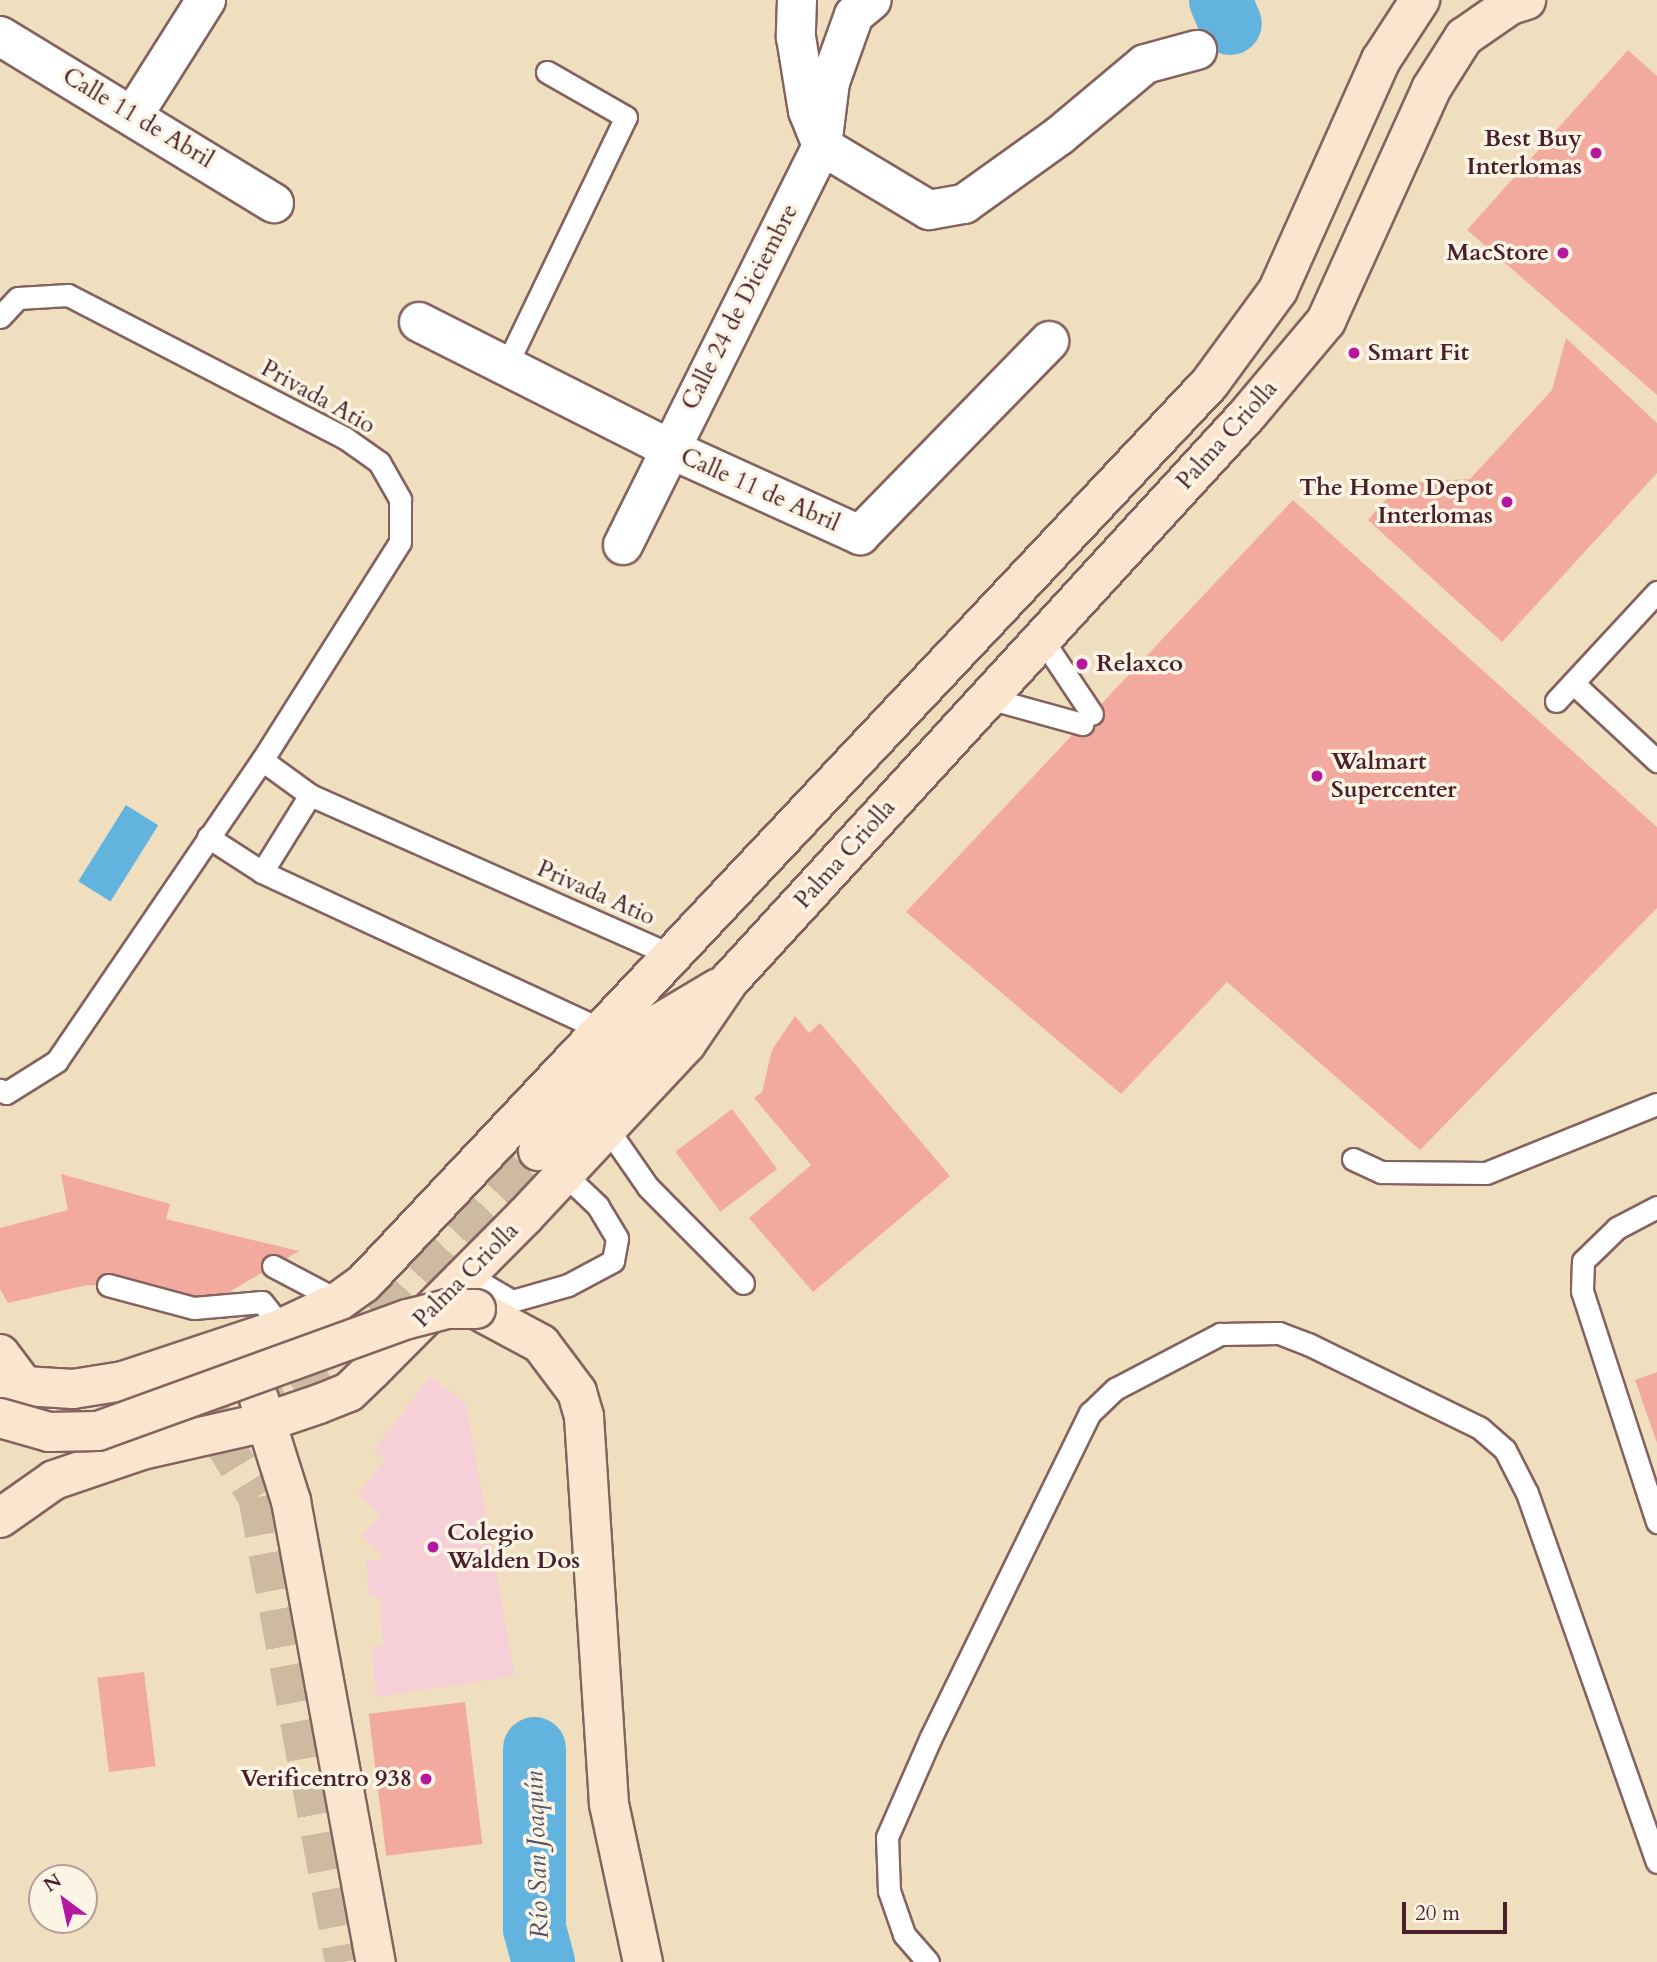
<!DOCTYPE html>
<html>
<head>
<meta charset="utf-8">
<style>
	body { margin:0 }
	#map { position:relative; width:1657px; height:1962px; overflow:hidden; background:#efdfbf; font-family:Cardo,serif }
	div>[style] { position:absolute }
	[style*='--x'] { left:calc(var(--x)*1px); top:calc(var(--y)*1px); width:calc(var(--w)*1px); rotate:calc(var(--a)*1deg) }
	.built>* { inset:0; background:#f6cfd7 }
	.water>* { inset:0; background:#62b3dd; transform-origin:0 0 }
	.river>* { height:63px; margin:-31.5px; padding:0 31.5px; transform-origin:31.5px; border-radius:31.5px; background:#62b3dd }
	.building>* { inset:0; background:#f3aa9e; transform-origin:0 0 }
	.secondary-tunnel>* { height:38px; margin-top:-19px; transform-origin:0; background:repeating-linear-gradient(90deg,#ceb9a1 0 38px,transparent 0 57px) }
	.roads { filter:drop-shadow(2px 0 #84625f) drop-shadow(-2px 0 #84625f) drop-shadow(0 2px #84625f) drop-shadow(0 -2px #84625f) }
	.service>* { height:21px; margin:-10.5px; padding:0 10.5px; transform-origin:10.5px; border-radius:10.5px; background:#fff }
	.minor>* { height:38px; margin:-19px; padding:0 19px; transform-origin:19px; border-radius:19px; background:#fff }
	.secondary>* { height:38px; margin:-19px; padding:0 19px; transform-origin:19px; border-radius:19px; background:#fce5cf }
	.bridges { filter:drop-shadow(2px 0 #84625f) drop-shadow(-2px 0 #84625f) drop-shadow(0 2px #84625f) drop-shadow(0 -2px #84625f) }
	.secondary-bridge>* { height:38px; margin:-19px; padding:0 19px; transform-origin:19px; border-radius:19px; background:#fce5cf }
	.dots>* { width:19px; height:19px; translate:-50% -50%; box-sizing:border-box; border:4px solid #fcf5e5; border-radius:50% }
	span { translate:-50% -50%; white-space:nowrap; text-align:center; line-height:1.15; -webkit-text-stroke:7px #fcf5e5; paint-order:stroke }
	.street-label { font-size:24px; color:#4a1f2b }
	.poi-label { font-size:24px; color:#4a1f2b; font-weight:700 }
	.right { translate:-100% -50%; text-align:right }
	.left { translate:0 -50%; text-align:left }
	.water-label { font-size:26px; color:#525369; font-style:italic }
	.north { position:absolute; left:28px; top:1864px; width:70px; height:70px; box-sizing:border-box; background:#fcf5e5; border:2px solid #b59f9b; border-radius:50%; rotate:327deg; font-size:19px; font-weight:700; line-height:28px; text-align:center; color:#4a1f2b }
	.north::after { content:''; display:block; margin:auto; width:24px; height:32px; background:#b5179e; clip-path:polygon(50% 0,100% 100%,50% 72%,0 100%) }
	.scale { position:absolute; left:1402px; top:1902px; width:105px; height:32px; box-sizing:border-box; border:4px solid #4a1f2b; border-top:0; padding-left:9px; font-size:21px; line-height:24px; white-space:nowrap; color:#4a1f2b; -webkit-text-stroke:5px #fcf5e5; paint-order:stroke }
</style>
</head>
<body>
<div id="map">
	<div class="built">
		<div style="clip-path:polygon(430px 1376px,466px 1404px,515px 1676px,376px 1697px,372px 1647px,383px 1646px,380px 1598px,369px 1597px,366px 1561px,384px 1558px,362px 1535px,381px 1515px,358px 1495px,385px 1460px,374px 1450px)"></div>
	</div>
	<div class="water">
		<div style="left:126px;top:805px;width:38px;height:90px;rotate:32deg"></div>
	</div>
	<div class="river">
		<div style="--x:1220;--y:0;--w:25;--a:67"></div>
		<div style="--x:534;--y:1748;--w:180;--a:90"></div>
		<div style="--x:534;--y:1928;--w:35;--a:75"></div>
	</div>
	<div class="building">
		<div style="clip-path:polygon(1628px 50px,1657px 76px,1657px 395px,1467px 230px)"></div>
		<div style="clip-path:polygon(1566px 338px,1657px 423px,1657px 473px,1502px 642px,1368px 520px,1400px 483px,1470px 479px,1552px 390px)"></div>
		<div style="clip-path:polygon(1293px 500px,1657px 827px,1657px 908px,1420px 1150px,1227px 982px,1121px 1094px,906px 912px)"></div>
		<div style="clip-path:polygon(795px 1016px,809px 1033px,820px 1023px,950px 1176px,813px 1292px,749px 1218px,811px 1165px,754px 1098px,762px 1092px,772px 1050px)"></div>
		<div style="left:732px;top:1109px;width:75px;height:71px;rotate:53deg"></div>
		<div style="clip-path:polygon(61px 1174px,170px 1204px,166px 1219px,299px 1251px,212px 1302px,147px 1287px,87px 1285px,8px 1303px,0 1289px,0 1228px,68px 1210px)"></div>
		<div style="clip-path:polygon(1657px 1372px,1657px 1443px,1635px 1380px)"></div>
		<div style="left:144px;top:1672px;width:95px;height:47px;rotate:83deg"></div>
		<div style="left:465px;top:1702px;width:143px;height:97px;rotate:83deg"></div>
	</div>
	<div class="secondary-tunnel">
		<div style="--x:159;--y:1420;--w:34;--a:0"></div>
		<div style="--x:193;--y:1420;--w:105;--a:-16.5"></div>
		<div style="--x:294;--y:1390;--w:57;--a:-30.6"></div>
		<div style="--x:343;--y:1361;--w:287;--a:-47.1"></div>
		<div style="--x:193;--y:1420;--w:29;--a:29"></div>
		<div style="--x:218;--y:1434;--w:74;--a:58.2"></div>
		<div style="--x:257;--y:1497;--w:473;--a:79.4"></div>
	</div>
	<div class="roads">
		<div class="service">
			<div style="--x:0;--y:317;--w:26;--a:-47"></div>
			<div style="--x:18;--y:298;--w:50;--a:-3.4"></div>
			<div style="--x:68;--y:295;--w:312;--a:27.3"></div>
			<div style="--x:345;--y:438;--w:42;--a:35.2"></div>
			<div style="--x:379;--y:462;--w:43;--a:60.4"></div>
			<div style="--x:400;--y:499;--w:43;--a:90"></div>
			<div style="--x:400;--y:542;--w:258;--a:122.3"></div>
			<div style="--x:262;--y:760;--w:364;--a:124.3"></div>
			<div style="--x:57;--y:1061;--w:60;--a:147.9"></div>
			<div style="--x:6;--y:1093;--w:7;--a:-153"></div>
			<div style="--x:506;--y:366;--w:276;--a:-64.3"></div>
			<div style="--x:626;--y:117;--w:91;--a:-150.3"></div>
			<div style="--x:1042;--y:639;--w:90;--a:56.3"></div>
			<div style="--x:1573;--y:683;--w:115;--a:42.9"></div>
			<div style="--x:988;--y:698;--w:98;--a:15.5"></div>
			<div style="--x:1556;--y:701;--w:149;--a:-47.2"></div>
			<div style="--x:262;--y:760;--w:59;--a:36.1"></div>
			<div style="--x:310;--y:795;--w:393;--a:23.9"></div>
			<div style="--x:208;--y:837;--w:64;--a:32.9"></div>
			<div style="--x:262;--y:872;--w:375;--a:24.9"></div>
			<div style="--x:262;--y:872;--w:91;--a:-58.1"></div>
			<div style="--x:607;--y:1128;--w:72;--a:55.2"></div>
			<div style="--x:648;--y:1187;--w:135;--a:45.3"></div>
			<div style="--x:1353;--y:1159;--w:31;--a:25"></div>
			<div style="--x:1381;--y:1172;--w:105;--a:0.5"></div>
			<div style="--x:1486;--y:1173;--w:184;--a:-22"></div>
			<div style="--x:1657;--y:1207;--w:45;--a:152.3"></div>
			<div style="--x:1617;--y:1228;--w:47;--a:135.9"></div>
			<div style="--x:1583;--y:1261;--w:30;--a:92"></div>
			<div style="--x:1582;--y:1291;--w:243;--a:72"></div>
			<div style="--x:273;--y:1266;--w:75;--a:27.9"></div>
			<div style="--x:466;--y:1274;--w:53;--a:30.4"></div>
			<div style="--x:512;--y:1301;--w:58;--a:-15.9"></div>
			<div style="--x:568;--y:1285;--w:51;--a:-28.1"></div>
			<div style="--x:613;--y:1261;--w:23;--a:-80"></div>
			<div style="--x:617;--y:1238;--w:37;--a:-121"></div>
			<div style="--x:598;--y:1206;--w:47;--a:-136.7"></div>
			<div style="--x:108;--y:1285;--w:89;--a:15"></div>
			<div style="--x:194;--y:1308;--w:68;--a:-5"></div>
			<div style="--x:262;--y:1302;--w:33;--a:52"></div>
			<div style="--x:928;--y:1962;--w:37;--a:-131"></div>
			<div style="--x:904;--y:1934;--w:46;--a:-109.2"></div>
			<div style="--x:889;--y:1891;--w:54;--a:-92.1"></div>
			<div style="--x:887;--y:1837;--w:109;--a:-66.3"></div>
			<div style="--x:931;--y:1737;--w:361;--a:-63.9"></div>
			<div style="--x:1090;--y:1413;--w:35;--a:-44"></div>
			<div style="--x:1115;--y:1389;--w:119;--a:-27.6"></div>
			<div style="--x:1220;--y:1334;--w:59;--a:-1"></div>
			<div style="--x:1279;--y:1333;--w:31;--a:21"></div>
			<div style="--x:1308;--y:1344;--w:191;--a:26"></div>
			<div style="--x:1480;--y:1428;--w:33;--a:41"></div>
			<div style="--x:1505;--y:1450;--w:48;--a:62.9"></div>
			<div style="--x:1527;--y:1493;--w:391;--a:70.6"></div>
		</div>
		<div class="minor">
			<div style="--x:797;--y:0;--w:37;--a:92"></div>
			<div style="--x:796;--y:37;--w:75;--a:80.8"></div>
			<div style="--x:808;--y:111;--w:38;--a:68"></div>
			<div style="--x:822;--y:146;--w:125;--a:30.9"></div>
			<div style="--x:929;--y:210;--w:36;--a:-10"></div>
			<div style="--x:964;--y:204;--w:117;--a:-35.6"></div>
			<div style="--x:1059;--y:136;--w:112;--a:-39.9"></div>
			<div style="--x:1145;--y:64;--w:54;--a:-15.1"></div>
			<div style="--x:0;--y:36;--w:321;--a:31.4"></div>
			<div style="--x:134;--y:114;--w:135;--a:-57.7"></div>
			<div style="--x:419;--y:322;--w:279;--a:26.8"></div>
			<div style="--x:668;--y:448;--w:211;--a:24.4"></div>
			<div style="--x:860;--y:535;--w:271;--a:-45.7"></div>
			<div style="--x:623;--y:545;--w:446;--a:-63.5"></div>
			<div style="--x:822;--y:146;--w:64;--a:-82.9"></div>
			<div style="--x:830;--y:82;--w:71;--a:-70.3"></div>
			<div style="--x:854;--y:15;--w:23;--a:-40"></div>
		</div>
		<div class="secondary">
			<div style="--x:538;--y:1151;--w:178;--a:-46.4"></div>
			<div style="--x:661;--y:1022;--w:66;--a:-30.8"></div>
			<div style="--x:476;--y:1309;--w:74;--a:28.3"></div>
			<div style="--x:541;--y:1344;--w:60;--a:53.1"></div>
			<div style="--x:577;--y:1392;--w:26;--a:74"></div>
			<div style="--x:584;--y:1417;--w:388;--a:86.3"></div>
			<div style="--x:609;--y:1804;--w:162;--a:77.9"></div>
			<div style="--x:0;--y:1354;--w:40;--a:53"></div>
			<div style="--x:0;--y:1395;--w:26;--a:-21"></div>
			<div style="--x:24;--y:1386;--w:49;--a:3.5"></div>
			<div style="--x:73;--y:1389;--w:51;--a:-9.1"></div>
			<div style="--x:123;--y:1381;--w:168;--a:-18.4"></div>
			<div style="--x:282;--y:1328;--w:63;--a:-25.3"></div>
			<div style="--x:339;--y:1301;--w:31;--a:-36"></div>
			<div style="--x:364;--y:1283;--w:1235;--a:-46.77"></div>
			<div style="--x:1210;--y:383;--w:115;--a:-53.8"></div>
			<div style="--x:1278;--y:290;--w:252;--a:-65.9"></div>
			<div style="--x:1381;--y:60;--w:72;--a:-57"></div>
			<div style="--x:259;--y:1399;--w:107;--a:72.6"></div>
			<div style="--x:291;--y:1501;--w:469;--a:79.6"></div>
			<div style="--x:0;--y:1518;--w:66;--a:-35.1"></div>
			<div style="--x:54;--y:1480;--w:93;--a:-18.8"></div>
			<div style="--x:142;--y:1450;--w:127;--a:-12.7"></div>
			<div style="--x:266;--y:1422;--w:56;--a:-18.8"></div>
			<div style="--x:319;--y:1404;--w:32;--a:-22"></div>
			<div style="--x:349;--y:1392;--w:32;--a:-44"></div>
			<div style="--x:372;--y:1370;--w:217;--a:-45.2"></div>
			<div style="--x:525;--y:1216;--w:236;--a:-46.9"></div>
			<div style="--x:686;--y:1044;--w:76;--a:-55.7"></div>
			<div style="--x:729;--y:981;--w:769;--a:-47.53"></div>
			<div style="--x:1248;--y:414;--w:121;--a:-50"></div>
			<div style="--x:1326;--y:321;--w:255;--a:-65.6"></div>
			<div style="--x:1431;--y:89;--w:62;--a:-57.6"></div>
			<div style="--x:1464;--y:37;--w:56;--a:-34.8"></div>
			<div style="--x:1510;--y:5;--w:17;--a:-17"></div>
		</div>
	</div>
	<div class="bridges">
		<div class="secondary-bridge">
			<div style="--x:0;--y:1418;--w:51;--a:15.9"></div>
			<div style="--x:49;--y:1432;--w:49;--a:-1.2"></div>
			<div style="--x:98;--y:1431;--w:330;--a:-19.9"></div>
			<div style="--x:408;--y:1319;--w:40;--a:-14.4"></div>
			<div style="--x:447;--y:1309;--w:29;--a:0"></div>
		</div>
	</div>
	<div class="dots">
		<div style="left:1596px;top:153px;background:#b5179e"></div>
		<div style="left:1563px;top:253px;background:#b5179e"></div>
		<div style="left:1354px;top:353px;background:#b5179e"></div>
		<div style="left:1507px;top:502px;background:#b5179e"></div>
		<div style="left:1082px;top:664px;background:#b5179e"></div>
		<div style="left:1317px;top:776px;background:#b5179e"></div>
		<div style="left:433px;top:1547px;background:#b5179e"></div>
		<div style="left:426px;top:1779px;background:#b5179e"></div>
	</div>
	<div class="street-label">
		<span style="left:138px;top:118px;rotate:31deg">Calle 11 de Abril</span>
		<span style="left:740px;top:307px;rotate:-63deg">Calle 24 de Diciembre</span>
		<span style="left:318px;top:397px;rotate:29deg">Privada Atio</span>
		<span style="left:1227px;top:435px;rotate:-48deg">Palma Criolla</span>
		<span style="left:760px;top:490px;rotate:24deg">Calle 11 de Abril</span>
		<span style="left:845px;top:854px;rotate:-48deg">Palma Criolla</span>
		<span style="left:596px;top:893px;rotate:24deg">Privada Atio</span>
		<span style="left:466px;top:1275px;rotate:-45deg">Palma Criolla</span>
	</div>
	<div class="poi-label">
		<span class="right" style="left:1582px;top:153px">Best Buy<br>Interlomas</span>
		<span class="right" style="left:1549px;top:253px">MacStore</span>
		<span class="left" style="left:1368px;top:353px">Smart Fit</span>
		<span class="right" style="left:1493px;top:502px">The Home Depot<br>Interlomas</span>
		<span class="left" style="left:1096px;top:664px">Relaxco</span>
		<span class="left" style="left:1331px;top:776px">Walmart<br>Supercenter</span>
		<span class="left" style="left:447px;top:1547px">Colegio<br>Walden Dos</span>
		<span class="right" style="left:412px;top:1779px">Verificentro 938</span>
	</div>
	<div class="water-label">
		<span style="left:537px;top:1855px;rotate:-92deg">Río San Joaquín</span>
	</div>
	<div class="north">N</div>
	<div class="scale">20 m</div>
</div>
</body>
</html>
